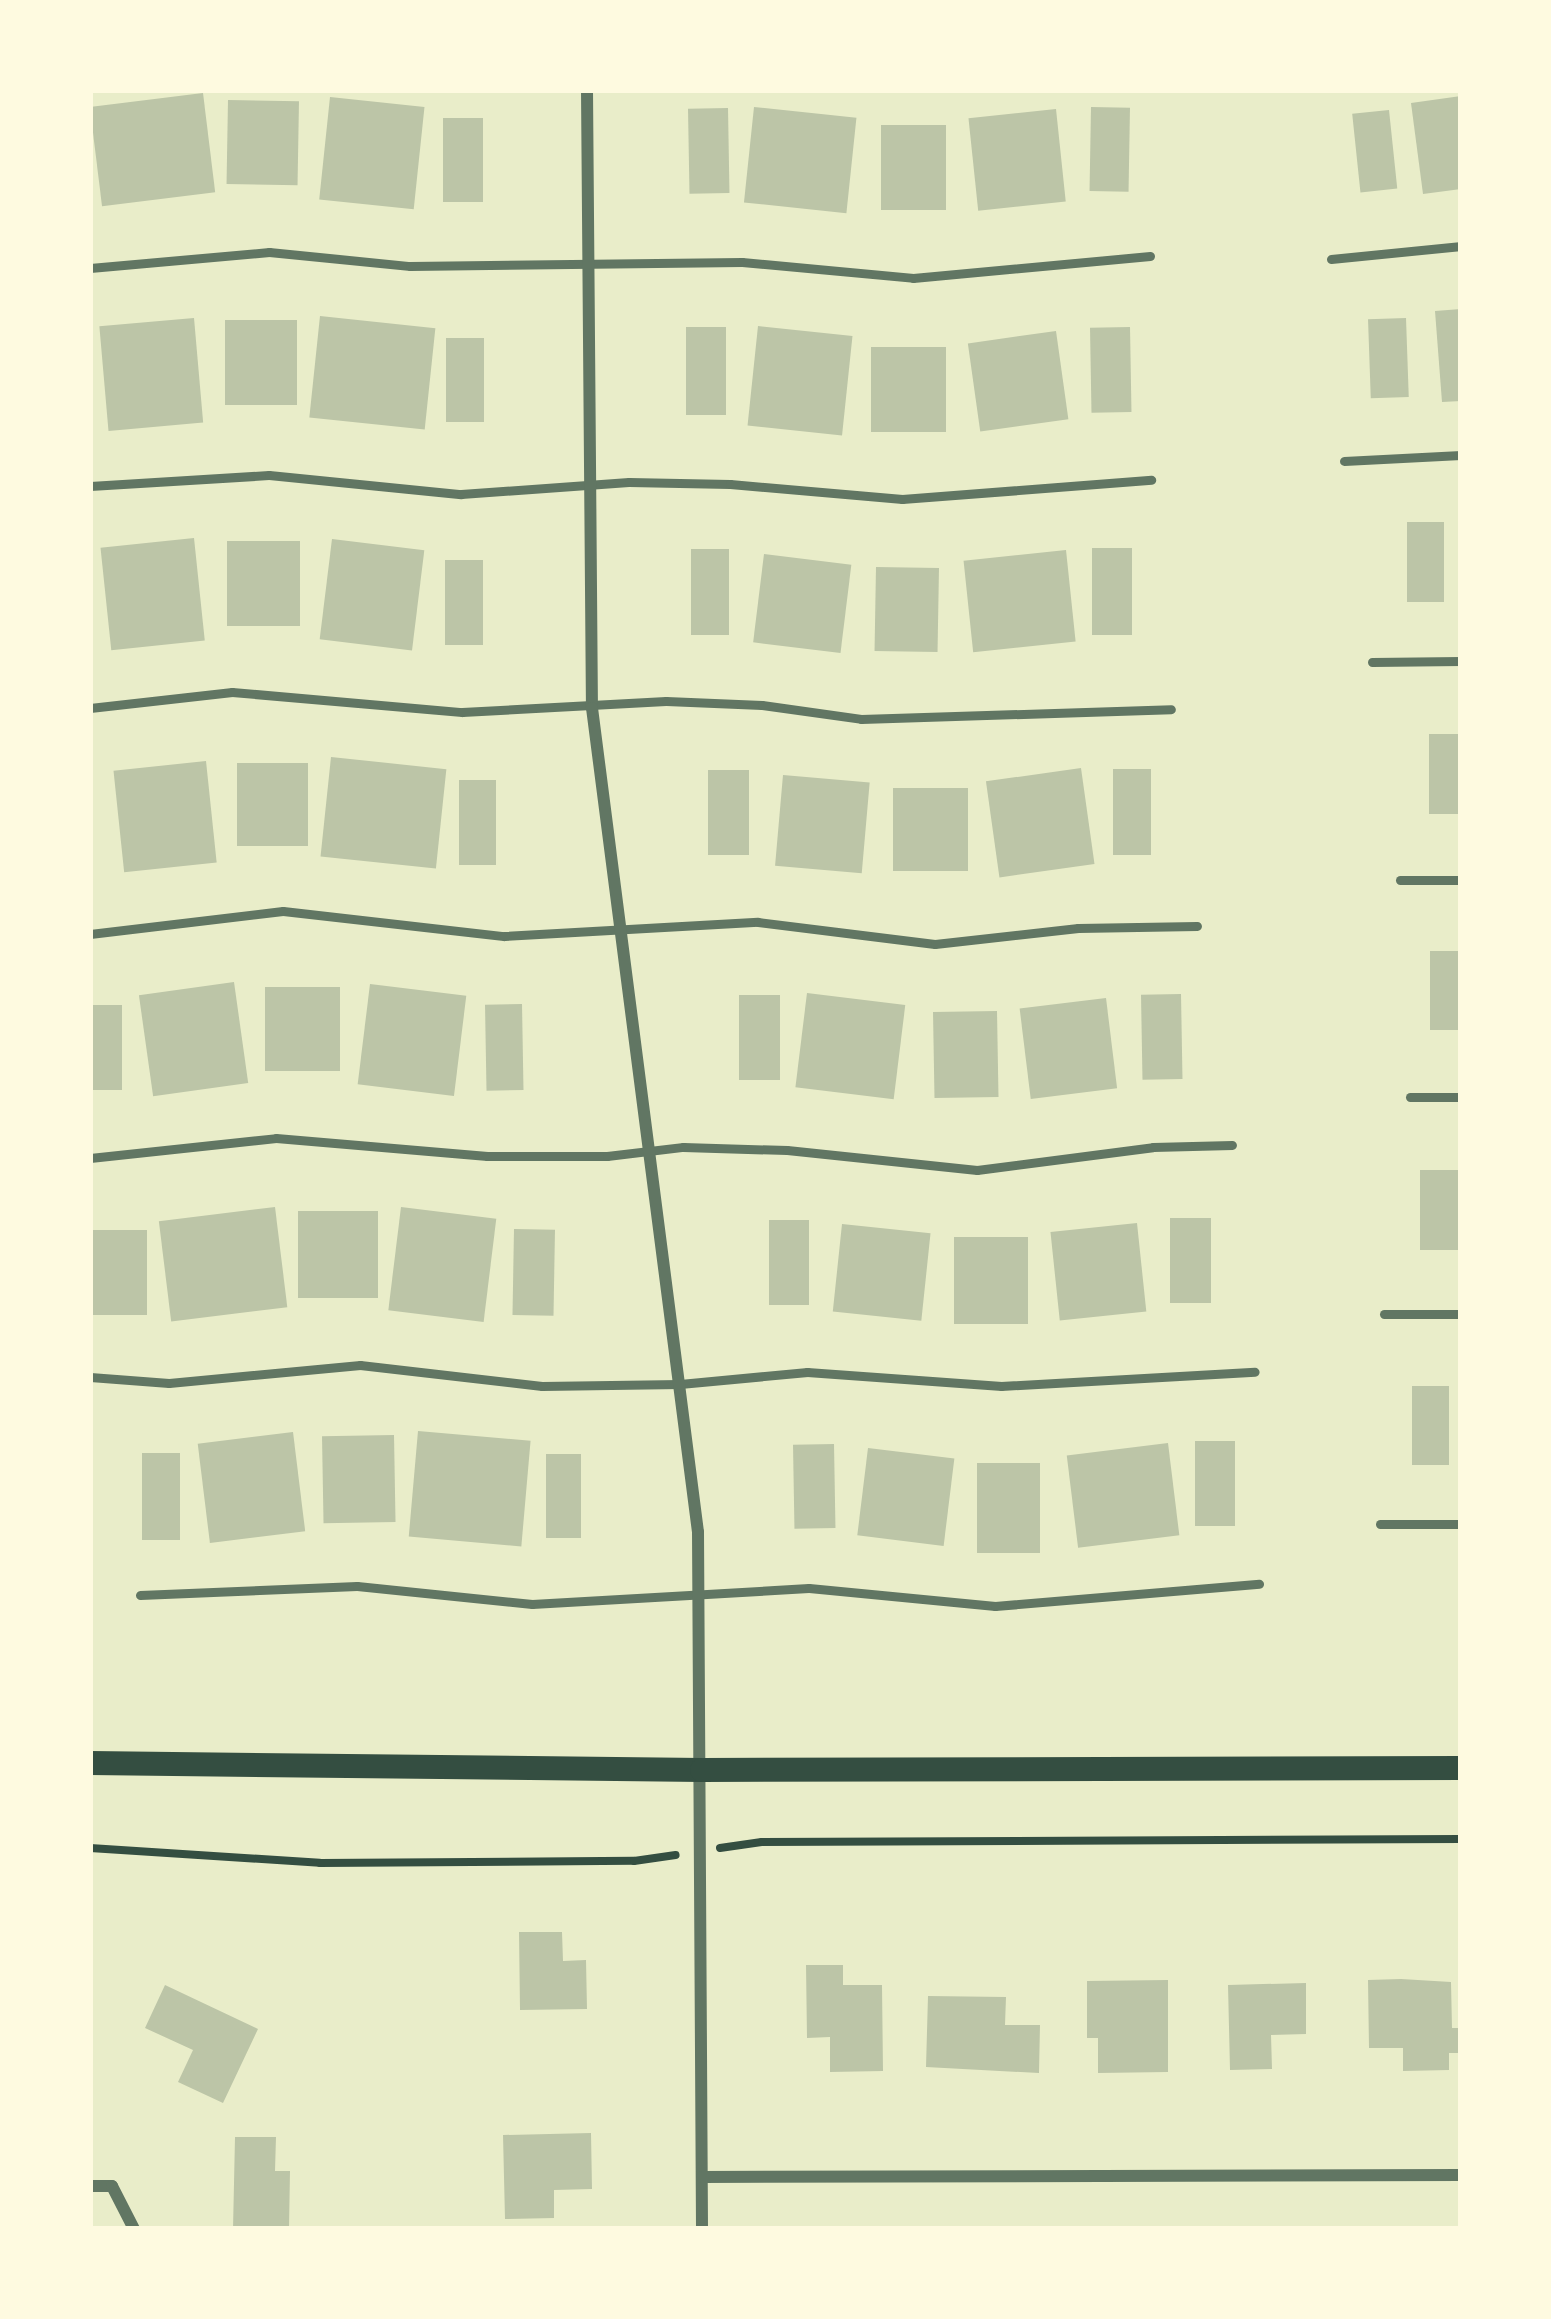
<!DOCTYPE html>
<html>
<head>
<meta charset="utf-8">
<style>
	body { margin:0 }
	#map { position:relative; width:1551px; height:2319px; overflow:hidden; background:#e9edc9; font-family:"Work Sans",sans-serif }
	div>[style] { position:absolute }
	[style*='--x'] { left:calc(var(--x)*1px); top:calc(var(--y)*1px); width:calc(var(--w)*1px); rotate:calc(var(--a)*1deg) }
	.building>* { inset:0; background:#bcc5a7; transform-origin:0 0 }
	.path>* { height:8px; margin:-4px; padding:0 4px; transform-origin:4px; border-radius:4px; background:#344e41 }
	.service>* { height:9px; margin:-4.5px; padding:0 4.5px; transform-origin:4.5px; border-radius:4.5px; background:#617663 }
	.minor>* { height:12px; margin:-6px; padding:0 6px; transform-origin:6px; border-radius:6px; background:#617663 }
	.secondary>* { height:24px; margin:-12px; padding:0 12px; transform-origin:12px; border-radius:12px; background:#344e41 }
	span { translate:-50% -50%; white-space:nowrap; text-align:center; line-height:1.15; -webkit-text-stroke:12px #fefae0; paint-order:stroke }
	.frame { position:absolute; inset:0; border:93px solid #fefae0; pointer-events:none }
</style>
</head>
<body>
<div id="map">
	<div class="building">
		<div style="left:203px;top:93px;width:100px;height:114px;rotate:83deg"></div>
		<div style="clip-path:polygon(1461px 96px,1461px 189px,1423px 194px,1411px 103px)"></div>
		<div style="left:330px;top:97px;width:95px;height:103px;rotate:6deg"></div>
		<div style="left:228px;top:100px;width:71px;height:84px;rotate:1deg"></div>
		<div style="left:754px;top:107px;width:103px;height:96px;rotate:6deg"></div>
		<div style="left:1091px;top:107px;width:39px;height:84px;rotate:1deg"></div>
		<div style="left:728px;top:108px;width:85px;height:40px;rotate:89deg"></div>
		<div style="left:1056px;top:109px;width:93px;height:88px;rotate:84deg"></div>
		<div style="left:1389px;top:110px;width:79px;height:37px;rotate:84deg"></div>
		<div style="left:443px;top:118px;width:40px;height:84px"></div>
		<div style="left:881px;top:125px;width:65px;height:85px"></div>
		<div style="clip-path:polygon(1461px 309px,1461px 401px,1442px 402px,1435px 311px)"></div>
		<div style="left:320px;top:316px;width:116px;height:102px;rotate:6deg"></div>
		<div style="left:194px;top:318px;width:105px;height:95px;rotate:85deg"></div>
		<div style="left:1406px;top:318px;width:79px;height:38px;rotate:88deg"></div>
		<div style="left:225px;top:320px;width:72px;height:85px"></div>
		<div style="left:758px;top:326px;width:95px;height:100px;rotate:6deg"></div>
		<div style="left:686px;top:327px;width:40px;height:88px"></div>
		<div style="left:1130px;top:327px;width:85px;height:40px;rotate:89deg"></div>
		<div style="left:1056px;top:331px;width:89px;height:89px;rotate:82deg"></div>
		<div style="left:446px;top:338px;width:38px;height:84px"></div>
		<div style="left:871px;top:347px;width:75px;height:85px"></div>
		<div style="left:1407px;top:522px;width:37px;height:80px"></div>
		<div style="left:194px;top:538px;width:103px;height:94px;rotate:84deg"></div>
		<div style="left:332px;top:539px;width:93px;height:101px;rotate:7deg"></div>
		<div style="left:227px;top:541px;width:73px;height:85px"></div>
		<div style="left:1092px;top:548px;width:40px;height:87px"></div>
		<div style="left:691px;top:549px;width:38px;height:86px"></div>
		<div style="left:1066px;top:550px;width:92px;height:103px;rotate:84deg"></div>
		<div style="left:764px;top:554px;width:88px;height:89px;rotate:7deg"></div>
		<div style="left:445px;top:560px;width:38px;height:85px"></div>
		<div style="left:876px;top:567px;width:63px;height:84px;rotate:1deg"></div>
		<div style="left:1429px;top:734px;width:32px;height:80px"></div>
		<div style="left:331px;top:757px;width:116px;height:100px;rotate:6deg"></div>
		<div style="left:206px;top:761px;width:102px;height:93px;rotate:84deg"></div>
		<div style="left:237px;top:763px;width:71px;height:83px"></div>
		<div style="left:1081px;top:768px;width:97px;height:96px;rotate:82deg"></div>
		<div style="left:1113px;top:769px;width:38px;height:86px"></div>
		<div style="left:749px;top:770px;width:85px;height:41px;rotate:90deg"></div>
		<div style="left:783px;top:775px;width:87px;height:91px;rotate:5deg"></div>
		<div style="left:459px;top:780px;width:37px;height:85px"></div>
		<div style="left:893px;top:788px;width:75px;height:83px"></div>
		<div style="left:1430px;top:951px;width:31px;height:79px"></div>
		<div style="left:234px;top:982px;width:102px;height:96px;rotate:82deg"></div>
		<div style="left:370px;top:984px;width:97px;height:101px;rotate:7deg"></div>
		<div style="left:340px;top:987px;width:84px;height:75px;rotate:90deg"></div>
		<div style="left:807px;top:993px;width:99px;height:95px;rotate:7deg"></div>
		<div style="left:1181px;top:994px;width:85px;height:40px;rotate:89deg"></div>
		<div style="left:739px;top:995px;width:41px;height:85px"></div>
		<div style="left:1106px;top:998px;width:91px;height:87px;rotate:83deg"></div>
		<div style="left:522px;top:1004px;width:86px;height:37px;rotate:89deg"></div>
		<div style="left:90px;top:1005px;width:32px;height:85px"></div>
		<div style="left:997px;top:1011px;width:86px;height:64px;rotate:89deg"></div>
		<div style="left:1420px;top:1170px;width:38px;height:80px"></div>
		<div style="left:275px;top:1207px;width:101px;height:117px;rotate:83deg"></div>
		<div style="left:401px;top:1207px;width:96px;height:104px;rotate:7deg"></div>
		<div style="left:298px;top:1211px;width:80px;height:87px"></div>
		<div style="left:1170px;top:1218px;width:41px;height:85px"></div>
		<div style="left:769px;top:1220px;width:40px;height:85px"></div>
		<div style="left:1137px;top:1223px;width:89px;height:87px;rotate:84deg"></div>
		<div style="left:842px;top:1224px;width:89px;height:88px;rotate:6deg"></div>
		<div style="left:514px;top:1229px;width:41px;height:86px;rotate:1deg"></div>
		<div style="left:90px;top:1230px;width:57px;height:85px"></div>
		<div style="left:954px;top:1237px;width:74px;height:87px"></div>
		<div style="left:1412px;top:1386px;width:37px;height:79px"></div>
		<div style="left:418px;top:1431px;width:113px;height:106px;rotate:5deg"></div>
		<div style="left:293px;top:1432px;width:100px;height:96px;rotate:83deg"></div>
		<div style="left:394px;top:1435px;width:87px;height:72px;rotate:89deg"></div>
		<div style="left:1195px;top:1441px;width:40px;height:85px"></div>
		<div style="left:1168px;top:1443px;width:93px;height:102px;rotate:83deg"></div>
		<div style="left:834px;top:1444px;width:84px;height:41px;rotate:89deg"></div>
		<div style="left:868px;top:1448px;width:87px;height:88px;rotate:7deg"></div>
		<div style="left:142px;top:1453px;width:38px;height:87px"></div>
		<div style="left:546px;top:1454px;width:35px;height:84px"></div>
		<div style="left:1040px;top:1463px;width:90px;height:63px;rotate:90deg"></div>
		<div style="clip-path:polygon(519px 1932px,562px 1932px,563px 1961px,586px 1960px,587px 2009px,520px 2010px)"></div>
		<div style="clip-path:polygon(806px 1965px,843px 1965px,843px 1985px,882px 1985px,883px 2071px,830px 2072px,830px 2037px,807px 2038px)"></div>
		<div style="clip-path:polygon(1401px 1979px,1451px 1982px,1452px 2028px,1461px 2028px,1461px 2053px,1449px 2053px,1449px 2070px,1403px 2071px,1403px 2048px,1369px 2048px,1368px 1980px)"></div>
		<div style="clip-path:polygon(1168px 1980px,1168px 2072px,1098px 2073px,1098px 2038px,1087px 2038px,1087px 1981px)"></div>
		<div style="clip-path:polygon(1306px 1983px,1306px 2034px,1271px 2035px,1272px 2069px,1230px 2070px,1228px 1985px)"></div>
		<div style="clip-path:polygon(165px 1985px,258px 2029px,223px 2103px,178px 2082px,193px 2050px,145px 2028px)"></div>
		<div style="clip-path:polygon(928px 1996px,1006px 1997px,1005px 2025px,1040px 2025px,1039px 2073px,926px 2067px)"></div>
		<div style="clip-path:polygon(591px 2133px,592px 2189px,554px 2190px,554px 2218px,505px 2219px,503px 2135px)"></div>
		<div style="clip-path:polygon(235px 2137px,276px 2137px,275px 2171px,290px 2171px,289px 2229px,233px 2229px)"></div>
	</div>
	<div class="path">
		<div style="--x:90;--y:1848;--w:230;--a:3.7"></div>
		<div style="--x:320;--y:1863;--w:314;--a:-0.4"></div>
		<div style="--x:634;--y:1861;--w:42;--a:-8.1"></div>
		<div style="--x:720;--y:1848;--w:42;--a:-8.1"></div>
		<div style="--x:762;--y:1842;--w:699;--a:-0.25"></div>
	</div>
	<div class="service">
		<div style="--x:1331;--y:259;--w:131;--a:-5.7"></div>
		<div style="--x:90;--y:268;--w:180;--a:-5.1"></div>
		<div style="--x:269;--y:252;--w:142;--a:5.7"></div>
		<div style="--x:410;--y:266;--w:332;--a:-0.7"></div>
		<div style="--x:742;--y:262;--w:172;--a:5.3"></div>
		<div style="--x:913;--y:278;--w:238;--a:-5.3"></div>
		<div style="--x:1344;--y:461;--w:117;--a:-2.9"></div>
		<div style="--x:90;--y:486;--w:179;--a:-3.5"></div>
		<div style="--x:269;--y:475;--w:193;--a:5.7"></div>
		<div style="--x:461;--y:494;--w:168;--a:-4.1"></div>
		<div style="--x:629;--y:482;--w:101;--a:1.1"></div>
		<div style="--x:730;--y:484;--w:173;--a:5"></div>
		<div style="--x:902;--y:499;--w:250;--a:-4.4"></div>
		<div style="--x:1372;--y:662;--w:89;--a:-0.6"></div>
		<div style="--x:90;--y:708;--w:143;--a:-6.4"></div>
		<div style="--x:232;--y:692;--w:231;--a:5"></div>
		<div style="--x:462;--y:712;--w:204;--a:-3.1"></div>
		<div style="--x:666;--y:701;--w:96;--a:2.4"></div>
		<div style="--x:762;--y:705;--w:100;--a:8"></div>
		<div style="--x:861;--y:719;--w:310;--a:-1.8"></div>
		<div style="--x:1400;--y:880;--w:61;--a:0"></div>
		<div style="--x:90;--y:934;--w:194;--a:-6.8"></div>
		<div style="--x:283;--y:911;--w:222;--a:6.5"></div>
		<div style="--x:504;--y:936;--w:254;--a:-3.2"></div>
		<div style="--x:758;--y:922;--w:178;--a:7.1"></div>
		<div style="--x:935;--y:944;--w:144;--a:-6.4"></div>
		<div style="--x:1078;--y:928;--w:119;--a:-1"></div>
		<div style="--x:1410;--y:1097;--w:51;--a:0"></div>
		<div style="--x:90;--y:1158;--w:187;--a:-6.1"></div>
		<div style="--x:276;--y:1138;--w:212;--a:4.9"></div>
		<div style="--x:487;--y:1156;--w:120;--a:0"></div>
		<div style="--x:607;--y:1156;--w:77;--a:-6.8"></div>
		<div style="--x:683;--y:1147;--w:104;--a:1.7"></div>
		<div style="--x:787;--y:1150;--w:191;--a:6"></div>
		<div style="--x:977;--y:1170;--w:177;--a:-7.4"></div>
		<div style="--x:1153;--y:1147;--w:79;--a:-1.5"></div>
		<div style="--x:1384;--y:1314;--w:77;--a:0"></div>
		<div style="--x:90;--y:1377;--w:79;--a:4.3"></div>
		<div style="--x:169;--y:1383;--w:192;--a:-5.4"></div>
		<div style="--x:360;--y:1365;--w:183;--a:6.6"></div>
		<div style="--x:542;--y:1386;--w:138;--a:-0.8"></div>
		<div style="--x:680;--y:1384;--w:128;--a:-5.4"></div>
		<div style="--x:807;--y:1372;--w:195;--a:4.1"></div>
		<div style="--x:1001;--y:1386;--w:254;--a:-3.2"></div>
		<div style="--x:1380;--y:1524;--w:81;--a:0"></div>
		<div style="--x:140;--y:1595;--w:217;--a:-2.4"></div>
		<div style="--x:357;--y:1586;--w:176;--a:5.9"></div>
		<div style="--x:532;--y:1604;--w:277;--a:-3.3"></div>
		<div style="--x:809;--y:1588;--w:187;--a:5.5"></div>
		<div style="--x:995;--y:1606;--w:265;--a:-4.8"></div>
	</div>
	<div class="minor">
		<div style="--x:587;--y:90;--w:618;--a:89.54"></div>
		<div style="--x:592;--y:708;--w:831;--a:82.67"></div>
		<div style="--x:698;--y:1532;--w:697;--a:89.67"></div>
		<div style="--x:702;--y:2177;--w:759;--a:-0.15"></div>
		<div style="--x:90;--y:2186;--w:22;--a:0"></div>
		<div style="--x:112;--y:2186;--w:48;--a:62.9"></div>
	</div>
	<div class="secondary">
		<div style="--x:90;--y:1763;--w:612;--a:0.66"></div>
		<div style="--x:702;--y:1770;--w:759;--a:-0.15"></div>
	</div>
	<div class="frame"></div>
</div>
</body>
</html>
